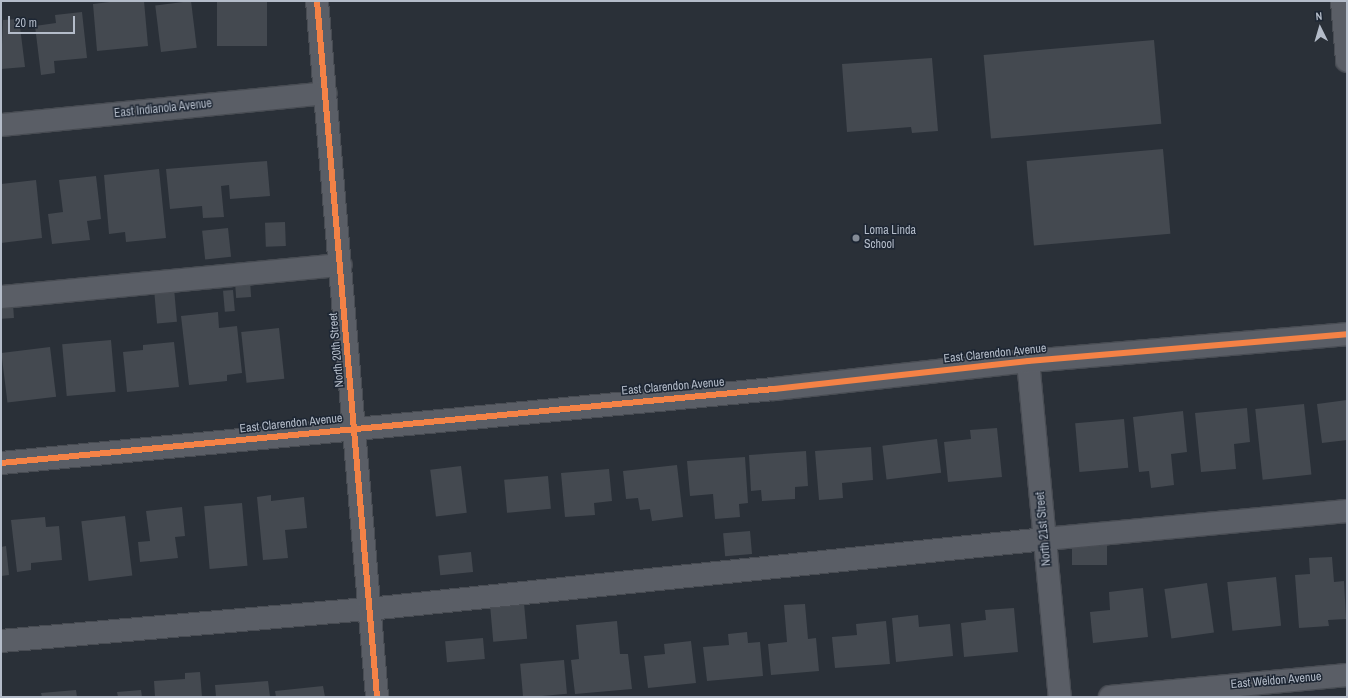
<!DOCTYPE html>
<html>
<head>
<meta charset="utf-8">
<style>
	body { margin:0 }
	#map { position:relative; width:1348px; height:698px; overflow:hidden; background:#2a3038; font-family:"Archivo Narrow",sans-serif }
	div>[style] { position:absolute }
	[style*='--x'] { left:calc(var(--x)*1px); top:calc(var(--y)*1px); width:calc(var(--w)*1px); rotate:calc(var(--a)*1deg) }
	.building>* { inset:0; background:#444950; transform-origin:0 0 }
	.roads { filter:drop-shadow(1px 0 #484c53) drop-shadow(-1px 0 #484c53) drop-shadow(0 1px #484c53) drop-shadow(0 -1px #484c53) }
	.minor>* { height:22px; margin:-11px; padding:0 11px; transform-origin:11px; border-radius:11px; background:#5a5e66 }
	.cycleway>* { height:6px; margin:-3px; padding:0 3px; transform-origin:3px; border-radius:3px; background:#f48246 }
	.dots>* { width:11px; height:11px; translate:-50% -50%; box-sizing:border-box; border:2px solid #1d2633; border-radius:50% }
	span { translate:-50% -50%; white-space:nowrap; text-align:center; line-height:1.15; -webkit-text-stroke:3px #1d2633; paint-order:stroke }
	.street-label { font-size:12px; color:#b4bcc9 }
	.poi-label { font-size:12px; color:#b4bcc9 }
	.left { translate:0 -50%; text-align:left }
	.frame { position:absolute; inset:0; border:2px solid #b4bcc9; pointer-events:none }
	.north { position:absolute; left:1300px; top:8px; width:40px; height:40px; -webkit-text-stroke:3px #1d2633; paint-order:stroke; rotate:355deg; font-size:11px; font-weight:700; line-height:16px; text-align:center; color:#b4bcc9 }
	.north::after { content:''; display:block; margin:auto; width:14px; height:18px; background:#b4bcc9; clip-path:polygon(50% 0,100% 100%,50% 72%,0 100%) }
	.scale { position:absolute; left:8px; top:16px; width:67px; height:18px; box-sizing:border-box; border:2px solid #b4bcc9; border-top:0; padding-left:5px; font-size:12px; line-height:14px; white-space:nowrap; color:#b4bcc9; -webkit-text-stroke:3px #1d2633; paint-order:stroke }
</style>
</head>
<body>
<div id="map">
	<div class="building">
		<div style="clip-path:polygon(118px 1px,144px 1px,148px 46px,97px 51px,93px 4px)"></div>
		<div style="left:191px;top:1px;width:47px;height:36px;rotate:83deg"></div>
		<div style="left:217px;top:1px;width:50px;height:45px"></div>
		<div style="clip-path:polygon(82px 12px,87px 58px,54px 61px,55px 73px,41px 75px,35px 26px,56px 23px,55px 15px)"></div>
		<div style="clip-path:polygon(19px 19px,25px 67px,1px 69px,3px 20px)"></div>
		<div style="left:1154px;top:40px;width:84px;height:171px;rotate:85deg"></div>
		<div style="clip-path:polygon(932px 58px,938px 131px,912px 133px,911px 127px,847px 132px,842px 64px)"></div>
		<div style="left:1163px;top:149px;width:85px;height:137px;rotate:85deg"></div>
		<div style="clip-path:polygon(267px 161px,270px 196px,230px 199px,229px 185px,221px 186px,224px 217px,203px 218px,202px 206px,170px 209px,166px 169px)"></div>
		<div style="clip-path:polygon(159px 169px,166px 238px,126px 242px,125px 232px,109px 234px,104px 175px)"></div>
		<div style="clip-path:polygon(96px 176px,101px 219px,87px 221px,90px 240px,52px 244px,48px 214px,63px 212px,59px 180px)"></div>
		<div style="clip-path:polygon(36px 180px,42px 238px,1px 243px,1px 184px)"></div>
		<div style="left:285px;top:222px;width:24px;height:20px;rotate:88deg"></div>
		<div style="left:228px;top:228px;width:29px;height:26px;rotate:84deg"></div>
		<div style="left:250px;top:281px;width:16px;height:15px;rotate:86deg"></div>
		<div style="left:174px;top:288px;width:34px;height:20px;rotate:85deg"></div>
		<div style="left:233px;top:290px;width:21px;height:10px;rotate:85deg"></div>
		<div style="left:13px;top:304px;width:14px;height:12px;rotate:86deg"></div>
		<div style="clip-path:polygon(218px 312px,219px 328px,237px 326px,242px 373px,227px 375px,227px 381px,189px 385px,181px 316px)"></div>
		<div style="left:279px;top:328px;width:51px;height:38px;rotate:84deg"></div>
		<div style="left:111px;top:340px;width:52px;height:49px;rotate:85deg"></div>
		<div style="clip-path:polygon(174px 342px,179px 387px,127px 392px,123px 352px,143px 350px,143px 345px)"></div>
		<div style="left:50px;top:347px;width:50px;height:49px;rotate:83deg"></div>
		<div style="clip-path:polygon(1347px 400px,1347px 440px,1322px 443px,1317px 404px)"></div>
		<div style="left:1304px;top:404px;width:71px;height:49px;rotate:84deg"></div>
		<div style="clip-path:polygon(1247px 408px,1250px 442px,1234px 444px,1236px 469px,1201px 472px,1195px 413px)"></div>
		<div style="clip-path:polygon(1183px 411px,1187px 452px,1171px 454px,1174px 485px,1151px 488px,1149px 471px,1139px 472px,1133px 417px)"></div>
		<div style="left:1124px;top:419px;width:49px;height:49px;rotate:85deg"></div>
		<div style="clip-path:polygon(997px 428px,1002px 477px,948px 482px,944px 442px,971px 439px,970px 430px)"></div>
		<div style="left:937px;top:439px;width:34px;height:55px;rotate:83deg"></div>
		<div style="clip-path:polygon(871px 447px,873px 480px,842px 483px,843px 498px,819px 500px,815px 451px)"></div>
		<div style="clip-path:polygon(806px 451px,808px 486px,795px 487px,795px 499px,762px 501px,761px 490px,751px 491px,749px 455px)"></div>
		<div style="clip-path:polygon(745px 457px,748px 503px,739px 504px,740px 517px,715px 519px,713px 494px,690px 496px,687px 461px)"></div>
		<div style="clip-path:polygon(677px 465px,683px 517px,652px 521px,650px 509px,640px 510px,638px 498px,626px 499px,623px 471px)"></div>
		<div style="left:461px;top:466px;width:47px;height:31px;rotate:83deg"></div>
		<div style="clip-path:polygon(609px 469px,612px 501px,594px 503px,595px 515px,565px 517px,561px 473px)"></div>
		<div style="left:548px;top:476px;width:33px;height:44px;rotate:85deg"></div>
		<div style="clip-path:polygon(271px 495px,271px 501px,304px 497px,307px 528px,285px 530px,288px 558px,263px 560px,257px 497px)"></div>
		<div style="left:242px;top:503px;width:63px;height:38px;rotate:85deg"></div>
		<div style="clip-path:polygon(182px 507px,185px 536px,175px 537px,178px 558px,140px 562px,138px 542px,150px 541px,146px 511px)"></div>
		<div style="left:125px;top:516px;width:60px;height:44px;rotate:83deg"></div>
		<div style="clip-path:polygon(45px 517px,46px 527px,59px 526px,62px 560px,31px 563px,31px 570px,17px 572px,11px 520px)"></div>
		<div style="left:750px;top:531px;width:23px;height:27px;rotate:85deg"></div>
		<div style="left:1107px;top:544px;width:21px;height:35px;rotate:90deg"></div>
		<div style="clip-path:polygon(6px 546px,9px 575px,1px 576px,1px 547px)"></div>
		<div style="left:471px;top:552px;width:20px;height:33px;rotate:84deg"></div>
		<div style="clip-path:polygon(1332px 557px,1334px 582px,1344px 581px,1346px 619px,1328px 620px,1329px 626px,1299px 628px,1295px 575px,1310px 574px,1309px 558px)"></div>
		<div style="left:1276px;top:577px;width:49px;height:49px;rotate:84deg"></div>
		<div style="left:1207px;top:583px;width:50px;height:43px;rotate:82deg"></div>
		<div style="clip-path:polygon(1143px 588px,1148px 637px,1093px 643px,1090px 612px,1110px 610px,1109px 592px)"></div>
		<div style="left:524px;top:603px;width:36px;height:34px;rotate:85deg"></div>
		<div style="clip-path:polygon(805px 604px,808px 639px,816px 638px,819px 671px,771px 675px,768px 644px,787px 642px,784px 605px)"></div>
		<div style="clip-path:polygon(1014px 608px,1018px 652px,964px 657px,961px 623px,986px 620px,985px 610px)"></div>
		<div style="clip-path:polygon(918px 615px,919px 627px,950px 624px,953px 656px,896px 662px,892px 618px)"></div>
		<div style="clip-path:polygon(617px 621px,620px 654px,628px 654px,632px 689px,575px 694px,571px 660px,579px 659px,576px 625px)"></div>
		<div style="clip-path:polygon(886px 621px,890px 664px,835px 668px,832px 637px,857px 635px,856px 624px)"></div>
		<div style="clip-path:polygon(747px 632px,748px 643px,760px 642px,763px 676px,707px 681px,703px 647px,729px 645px,728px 634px)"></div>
		<div style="left:483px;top:638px;width:21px;height:38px;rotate:85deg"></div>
		<div style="clip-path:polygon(691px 641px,696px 683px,648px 688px,644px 656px,665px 654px,664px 644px)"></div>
		<div style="left:564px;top:660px;width:34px;height:44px;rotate:85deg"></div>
		<div style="clip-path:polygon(200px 672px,202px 697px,155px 697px,154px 681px,185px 679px,185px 673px)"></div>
		<div style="clip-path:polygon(268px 681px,270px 697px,216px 697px,215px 685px)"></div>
		<div style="clip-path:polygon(323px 686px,325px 697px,276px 697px,275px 691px)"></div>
		<div style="clip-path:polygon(76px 690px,77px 697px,42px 697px,41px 693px)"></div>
		<div style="clip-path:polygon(141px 690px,142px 697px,118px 697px,117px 692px)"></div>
	</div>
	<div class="roads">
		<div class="minor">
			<div style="--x:317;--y:1;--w:699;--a:85.07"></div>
			<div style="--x:1342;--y:1;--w:60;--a:85.2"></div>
			<div style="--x:1;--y:125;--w:326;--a:-5.6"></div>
			<div style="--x:1;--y:297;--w:341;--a:-5.4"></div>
			<div style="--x:1028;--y:361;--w:338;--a:84.6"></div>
			<div style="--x:1;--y:463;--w:777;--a:-5.47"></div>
			<div style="--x:774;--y:389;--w:256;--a:-6.3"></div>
			<div style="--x:1028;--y:361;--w:320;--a:-4.8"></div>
			<div style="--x:1;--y:641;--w:369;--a:-5"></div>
			<div style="--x:369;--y:609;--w:680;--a:-5.91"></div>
			<div style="--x:1045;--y:539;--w:303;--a:-5.3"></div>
			<div style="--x:1110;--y:697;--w:238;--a:-5.3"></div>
		</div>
	</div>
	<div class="cycleway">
		<div style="--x:317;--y:1;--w:699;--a:85.07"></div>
		<div style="--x:1;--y:463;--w:777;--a:-5.47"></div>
		<div style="--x:774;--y:389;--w:256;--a:-6.3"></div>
		<div style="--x:1028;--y:361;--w:320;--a:-4.8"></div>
	</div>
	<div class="dots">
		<div style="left:856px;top:238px;background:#848b96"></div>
	</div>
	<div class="street-label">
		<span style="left:163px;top:109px;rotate:-6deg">East Indianola Avenue</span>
		<span style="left:337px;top:350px;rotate:-95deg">North 20th Street</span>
		<span style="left:995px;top:354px;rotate:-6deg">East Clarendon Avenue</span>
		<span style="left:673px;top:387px;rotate:-5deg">East Clarendon Avenue</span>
		<span style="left:291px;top:424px;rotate:-6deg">East Clarendon Avenue</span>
		<span style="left:1044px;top:529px;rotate:-95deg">North 21st Street</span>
		<span style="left:1276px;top:681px;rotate:-5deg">East Weldon Avenue</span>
	</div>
	<div class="poi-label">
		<span class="left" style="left:864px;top:238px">Loma Linda<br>School</span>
	</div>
	<div class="frame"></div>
	<div class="north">N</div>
	<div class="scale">20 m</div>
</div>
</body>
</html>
